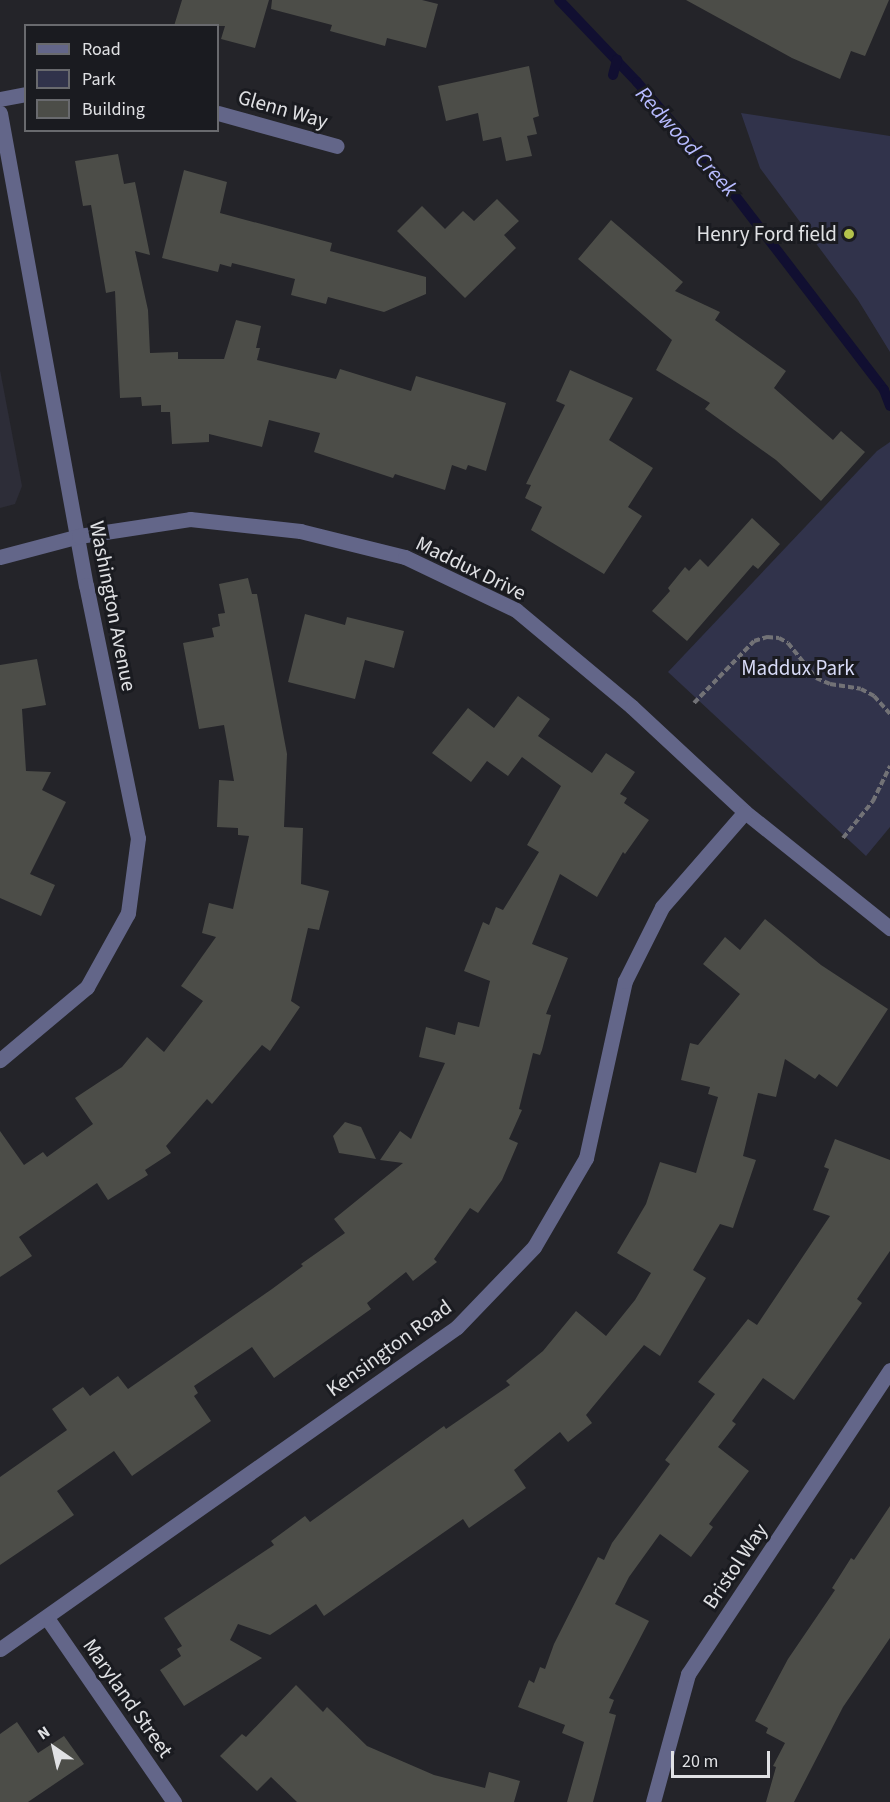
<!DOCTYPE html>
<html>
<head>
<meta charset="utf-8">
<style>
	body { margin:0 }
	#map { position:relative; width:890px; height:1802px; overflow:hidden; background:#242429; font-family:"Source Sans 3",sans-serif }
	div>[style] { position:absolute }
	[style*='--x'] { left:calc(var(--x)*1px); top:calc(var(--y)*1px); width:calc(var(--w)*1px); rotate:calc(var(--a)*1deg) }
	.built>* { inset:0; background:#2d2d38 }
	.green>* { inset:0; background:#31334b }
	.stream>* { height:10px; margin:-5px; padding:0 5px; transform-origin:5px; border-radius:5px; background:#110f31 }
	.building>* { inset:0; background:#4c4d48 }
	.path>* { height:4px; margin-top:-2px; transform-origin:0; background:repeating-linear-gradient(90deg,#727276 0 6px,transparent 0 9px) }
	.minor>* { height:15px; margin:-7.5px; padding:0 7.5px; transform-origin:7.5px; border-radius:7.5px; background:#636689 }
	.dots>* { width:16px; height:16px; translate:-50% -50%; box-sizing:border-box; border:3px solid #1a1b20; border-radius:50% }
	span { translate:-50% -50%; white-space:nowrap; text-align:center; line-height:1.15; -webkit-text-stroke:6px #1a1b20; paint-order:stroke }
	.street-label { font-size:21px; color:#e0e1e4 }
	.poi-label { font-size:21px; color:#e0e1e4 }
	.right { translate:-100% -50%; text-align:right }
	.park-label { font-size:21px; color:#d8dbf7 }
	.water-label { font-size:22px; color:#b7bbff; font-style:italic }
	.legend { position:absolute; left:24px; top:24px; width:195px; height:108px; box-sizing:border-box; background:#1a1b20; border:2px solid #696a6e; margin:0; padding:8px 10px; list-style:none; font-size:18px; color:#e0e1e4 }
	.legend li { display:flex; align-items:center; gap:12px; height:30px }
	.legend b { width:30px; border:2px solid #696a6e }
	.north { position:absolute; left:24px; top:1718px; width:60px; height:60px; -webkit-text-stroke:4px #1a1b20; paint-order:stroke; rotate:326deg; font-size:16px; font-weight:700; line-height:24px; text-align:center; color:#e0e1e4 }
	.north::after { content:''; display:block; margin:auto; width:21px; height:27px; background:#e0e1e4; clip-path:polygon(50% 0,100% 100%,50% 72%,0 100%) }
	.scale { position:absolute; left:671px; top:1751px; width:99px; height:27px; box-sizing:border-box; border:3px solid #e0e1e4; border-top:0; padding-left:8px; font-size:18px; line-height:21px; white-space:nowrap; color:#e0e1e4; -webkit-text-stroke:4px #1a1b20; paint-order:stroke }
</style>
</head>
<body>
<div id="map">
	<div class="built">
		<div style="clip-path:polygon(0 370px,22px 486px,15px 504px,0 508px)"></div>
	</div>
	<div class="green">
		<div style="clip-path:polygon(741px 113px,890px 136px,890px 352px,858px 300px,760px 168px)"></div>
		<div style="clip-path:polygon(890px 442px,890px 827px,866px 856px,668px 672px,877px 451px)"></div>
	</div>
	<div class="stream">
		<div style="--x:559;--y:0;--w:113;--a:46.4"></div>
		<div style="--x:637;--y:82;--w:142;--a:49"></div>
		<div style="--x:730;--y:189;--w:253;--a:52.5"></div>
		<div style="--x:884;--y:390;--w:17;--a:69"></div>
		<div style="--x:613;--y:75;--w:16;--a:-75"></div>
	</div>
	<div class="building">
		<div style="clip-path:polygon(182px 0,269px 0,255px 48px,221px 39px,225px 26px,174px 26px)"></div>
		<div style="clip-path:polygon(272px 0,422px 0,438px 4px,426px 48px,387px 38px,385px 46px,330px 31px,332px 25px,271px 9px)"></div>
		<div style="clip-path:polygon(686px 0,889px 0,865px 56px,851px 51px,840px 79px,792px 58px)"></div>
		<div style="clip-path:polygon(529px 66px,539px 116px,533px 118px,537px 134px,527px 136px,532px 156px,506px 161px,501px 137px,483px 141px,478px 113px,446px 121px,438px 86px)"></div>
		<div style="clip-path:polygon(118px 154px,124px 184px,135px 182px,150px 255px,135px 251px,148px 310px,150px 353px,178px 352px,178px 359px,224px 359px,236px 320px,261px 326px,256px 348px,260px 348px,257px 360px,336px 379px,340px 369px,411px 391px,416px 376px,506px 403px,486px 471px,468px 465px,466px 470px,452px 465px,445px 490px,395px 474px,393px 478px,314px 452px,320px 433px,269px 420px,262px 447px,209px 434px,209px 442px,172px 444px,170px 412px,161px 412px,161px 405px,142px 406px,141px 397px,120px 398px,115px 291px,106px 293px,91px 205px,83px 206px,75px 161px)"></div>
		<div style="clip-path:polygon(184px 170px,227px 182px,220px 213px,332px 243px,330px 251px,426px 277px,426px 294px,384px 312px,328px 297px,326px 304px,291px 295px,295px 279px,232px 263px,231px 267px,220px 264px,218px 272px,162px 258px)"></div>
		<div style="clip-path:polygon(497px 199px,519px 221px,504px 235px,516px 248px,465px 298px,397px 231px,422px 206px,445px 229px,463px 211px,474px 221px)"></div>
		<div style="clip-path:polygon(611px 220px,683px 282px,675px 291px,720px 312px,715px 320px,786px 371px,774px 388px,833px 440px,841px 431px,865px 452px,821px 501px,776px 460px,705px 409px,710px 403px,656px 370px,672px 340px,578px 259px)"></div>
		<div style="clip-path:polygon(570px 370px,633px 398px,609px 440px,653px 468px,628px 507px,642px 516px,604px 574px,531px 530px,542px 507px,525px 498px,531px 485px,526px 484px,565px 405px,556px 401px)"></div>
		<div style="clip-path:polygon(752px 518px,780px 544px,758px 569px,753px 565px,687px 641px,652px 611px,670px 591px,668px 588px,685px 567px,689px 571px,700px 559px,708px 567px)"></div>
		<div style="clip-path:polygon(248px 578px,252px 594px,257px 594px,287px 754px,284px 827px,303px 828px,301px 884px,329px 891px,319px 930px,308px 928px,291px 1001px,300px 1007px,270px 1051px,262px 1045px,212px 1104px,207px 1099px,166px 1146px,171px 1153px,145px 1170px,148px 1175px,108px 1200px,97px 1183px,19px 1237px,32px 1256px,0 1277px,0 1131px,24px 1165px,43px 1152px,47px 1157px,93px 1124px,75px 1098px,122px 1067px,147px 1037px,164px 1052px,203px 1001px,181px 986px,216px 937px,202px 933px,209px 903px,233px 909px,249px 836px,238px 835px,238px 828px,217px 827px,219px 780px,234px 781px,224px 725px,199px 729px,183px 643px,214px 637px,212px 628px,220px 626px,218px 614px,225px 613px,219px 584px)"></div>
		<div style="clip-path:polygon(305px 614px,345px 625px,347px 617px,404px 631px,394px 668px,365px 660px,355px 699px,288px 682px)"></div>
		<div style="clip-path:polygon(37px 659px,46px 705px,22px 709px,26px 771px,51px 772px,42px 790px,66px 802px,30px 874px,55px 885px,41px 916px,0 898px,0 665px)"></div>
		<div style="clip-path:polygon(518px 696px,550px 719px,538px 736px,592px 773px,606px 753px,635px 772px,620px 794px,627px 798px,624px 803px,649px 820px,625px 854px,623px 852px,597px 897px,560px 874px,532px 944px,568px 958px,546px 1014px,551px 1015px,542px 1050px,540px 1055px,533px 1053px,519px 1109px,522px 1110px,509px 1139px,518px 1143px,502px 1180px,478px 1213px,470px 1208px,434px 1259px,437px 1262px,413px 1281px,406px 1272px,367px 1303px,371px 1309px,274px 1378px,252px 1347px,194px 1386px,198px 1393px,194px 1396px,211px 1421px,132px 1476px,114px 1451px,57px 1491px,74px 1515px,0 1565px,0 1477px,67px 1430px,52px 1409px,83px 1387px,90px 1396px,118px 1376px,128px 1389px,272px 1289px,303px 1266px,301px 1264px,345px 1233px,334px 1219px,403px 1163px,380px 1160px,400px 1131px,411px 1139px,445px 1063px,419px 1057px,426px 1027px,455px 1035px,458px 1022px,479px 1027px,490px 981px,464px 971px,483px 922px,489px 925px,496px 907px,503px 910px,539px 852px,527px 845px,561px 786px,522px 757px,508px 776px,487px 761px,471px 782px,432px 753px,468px 708px,494px 728px)"></div>
		<div style="clip-path:polygon(765px 919px,821px 965px,888px 1009px,837px 1087px,819px 1074px,815px 1079px,785px 1059px,776px 1097px,758px 1093px,743px 1156px,756px 1160px,733px 1228px,720px 1224px,693px 1270px,706px 1278px,660px 1356px,644px 1345px,586px 1415px,592px 1423px,568px 1442px,560px 1432px,514px 1470px,526px 1488px,469px 1528px,463px 1519px,324px 1616px,316px 1604px,270px 1635px,238px 1624px,230px 1640px,262px 1658px,184px 1706px,160px 1670px,181px 1656px,177px 1649px,182px 1646px,164px 1618px,274px 1545px,271px 1541px,305px 1516px,310px 1522px,444px 1426px,446px 1429px,510px 1385px,506px 1381px,543px 1351px,576px 1311px,606px 1336px,635px 1300px,651px 1273px,617px 1253px,646px 1204px,660px 1162px,696px 1173px,718px 1097px,708px 1094px,710px 1087px,681px 1080px,690px 1043px,698px 1045px,740px 994px,703px 964px,725px 937px,740px 950px)"></div>
		<div style="clip-path:polygon(345px 1122px,361px 1127px,376px 1159px,339px 1153px,333px 1136px)"></div>
		<div style="clip-path:polygon(835px 1139px,890px 1160px,890px 1251px,857px 1299px,862px 1303px,794px 1400px,763px 1378px,732px 1421px,736px 1424px,718px 1447px,749px 1471px,709px 1524px,713px 1527px,691px 1557px,660px 1534px,629px 1577px,615px 1604px,649px 1621px,609px 1698px,614px 1700px,609px 1713px,616px 1715px,593px 1802px,567px 1802px,584px 1742px,562px 1733px,565px 1725px,518px 1707px,529px 1680px,534px 1683px,540px 1667px,545px 1669px,554px 1644px,598px 1557px,604px 1560px,612px 1543px,670px 1464px,665px 1460px,715px 1394px,698px 1382px,748px 1319px,757px 1325px,830px 1216px,813px 1210px,829px 1169px,824px 1167px)"></div>
		<div style="clip-path:polygon(890px 1506px,890px 1638px,843px 1707px,794px 1802px,766px 1802px,776px 1767px,773px 1766px,785px 1743px,766px 1733px,768px 1728px,755px 1721px,788px 1659px,835px 1590px,832px 1588px,851px 1558px,854px 1560px)"></div>
		<div style="clip-path:polygon(296px 1685px,323px 1712px,327px 1707px,367px 1746px,434px 1775px,485px 1788px,489px 1772px,520px 1781px,514px 1802px,297px 1802px,271px 1777px,257px 1791px,220px 1756px,242px 1734px,246px 1737px)"></div>
		<div style="clip-path:polygon(17px 1722px,38px 1753px,64px 1736px,84px 1764px,28px 1802px,0 1802px,0 1734px)"></div>
	</div>
	<div class="path">
		<div style="--x:694;--y:703;--w:86;--a:-45.9"></div>
		<div style="--x:754;--y:641;--w:14;--a:-17"></div>
		<div style="--x:767;--y:637;--w:12;--a:5"></div>
		<div style="--x:779;--y:638;--w:10;--a:29"></div>
		<div style="--x:788;--y:643;--w:45;--a:51.3"></div>
		<div style="--x:816;--y:678;--w:15;--a:23"></div>
		<div style="--x:830;--y:684;--w:31;--a:9"></div>
		<div style="--x:861;--y:689;--w:15;--a:28"></div>
		<div style="--x:874;--y:696;--w:24;--a:48"></div>
		<div style="--x:843;--y:838;--w:48;--a:-51"></div>
		<div style="--x:873;--y:801;--w:39;--a:-64"></div>
	</div>
	<div class="minor">
		<div style="--x:0;--y:99;--w:26;--a:-11"></div>
		<div style="--x:0;--y:113;--w:480;--a:79.7"></div>
		<div style="--x:86;--y:585;--w:258;--a:78.4"></div>
		<div style="--x:138;--y:838;--w:76;--a:97.6"></div>
		<div style="--x:128;--y:913;--w:85;--a:119"></div>
		<div style="--x:87;--y:987;--w:114;--a:140"></div>
		<div style="--x:218;--y:113;--w:123;--a:15.5"></div>
		<div style="--x:0;--y:557;--w:82;--a:-14.9"></div>
		<div style="--x:79;--y:536;--w:112;--a:-8.7"></div>
		<div style="--x:190;--y:519;--w:111;--a:6.2"></div>
		<div style="--x:300;--y:531;--w:108;--a:13.9"></div>
		<div style="--x:405;--y:557;--w:123;--a:25.5"></div>
		<div style="--x:516;--y:610;--w:151;--a:39.9"></div>
		<div style="--x:632;--y:707;--w:154;--a:42.9"></div>
		<div style="--x:745;--y:812;--w:186;--a:38.7"></div>
		<div style="--x:47;--y:1618;--w:224;--a:55.4"></div>
		<div style="--x:0;--y:1649;--w:559;--a:-35.17"></div>
		<div style="--x:457;--y:1327;--w:111;--a:-46.1"></div>
		<div style="--x:534;--y:1247;--w:103;--a:-59.7"></div>
		<div style="--x:586;--y:1158;--w:181;--a:-77.6"></div>
		<div style="--x:625;--y:981;--w:83;--a:-63.4"></div>
		<div style="--x:662;--y:907;--w:126;--a:-48.9"></div>
		<div style="--x:653;--y:1802;--w:133;--a:-74.7"></div>
		<div style="--x:688;--y:1674;--w:365;--a:-56.4"></div>
	</div>
	<div class="dots">
		<div style="left:849px;top:234px;background:#b3c24b"></div>
	</div>
	<div class="street-label">
		<span style="left:283px;top:109px;rotate:16deg">Glenn Way</span>
		<span style="left:471px;top:568px;rotate:26deg">Maddux Drive</span>
		<span style="left:113px;top:606px;rotate:79deg">Washington Avenue</span>
		<span style="left:389px;top:1348px;rotate:-36deg">Kensington Road</span>
		<span style="left:735px;top:1566px;rotate:-56deg">Bristol Way</span>
		<span style="left:128px;top:1698px;rotate:55deg">Maryland Street</span>
	</div>
	<div class="poi-label">
		<span class="right" style="left:837px;top:234px">Henry Ford field</span>
	</div>
	<div class="park-label">
		<span style="left:798px;top:668px">Maddux Park</span>
	</div>
	<div class="water-label">
		<span style="left:686px;top:142px;rotate:48deg">Redwood Creek</span>
	</div>
	<ul class="legend">
	<li><b style="height:8px;background:#636689"></b>Road</li>
	<li><b style="height:16px;background:#31334b"></b>Park</li>
	<li><b style="height:16px;background:#4c4d48"></b>Building</li>
	</ul>
	<div class="north">N</div>
	<div class="scale">20 m</div>
</div>
</body>
</html>
